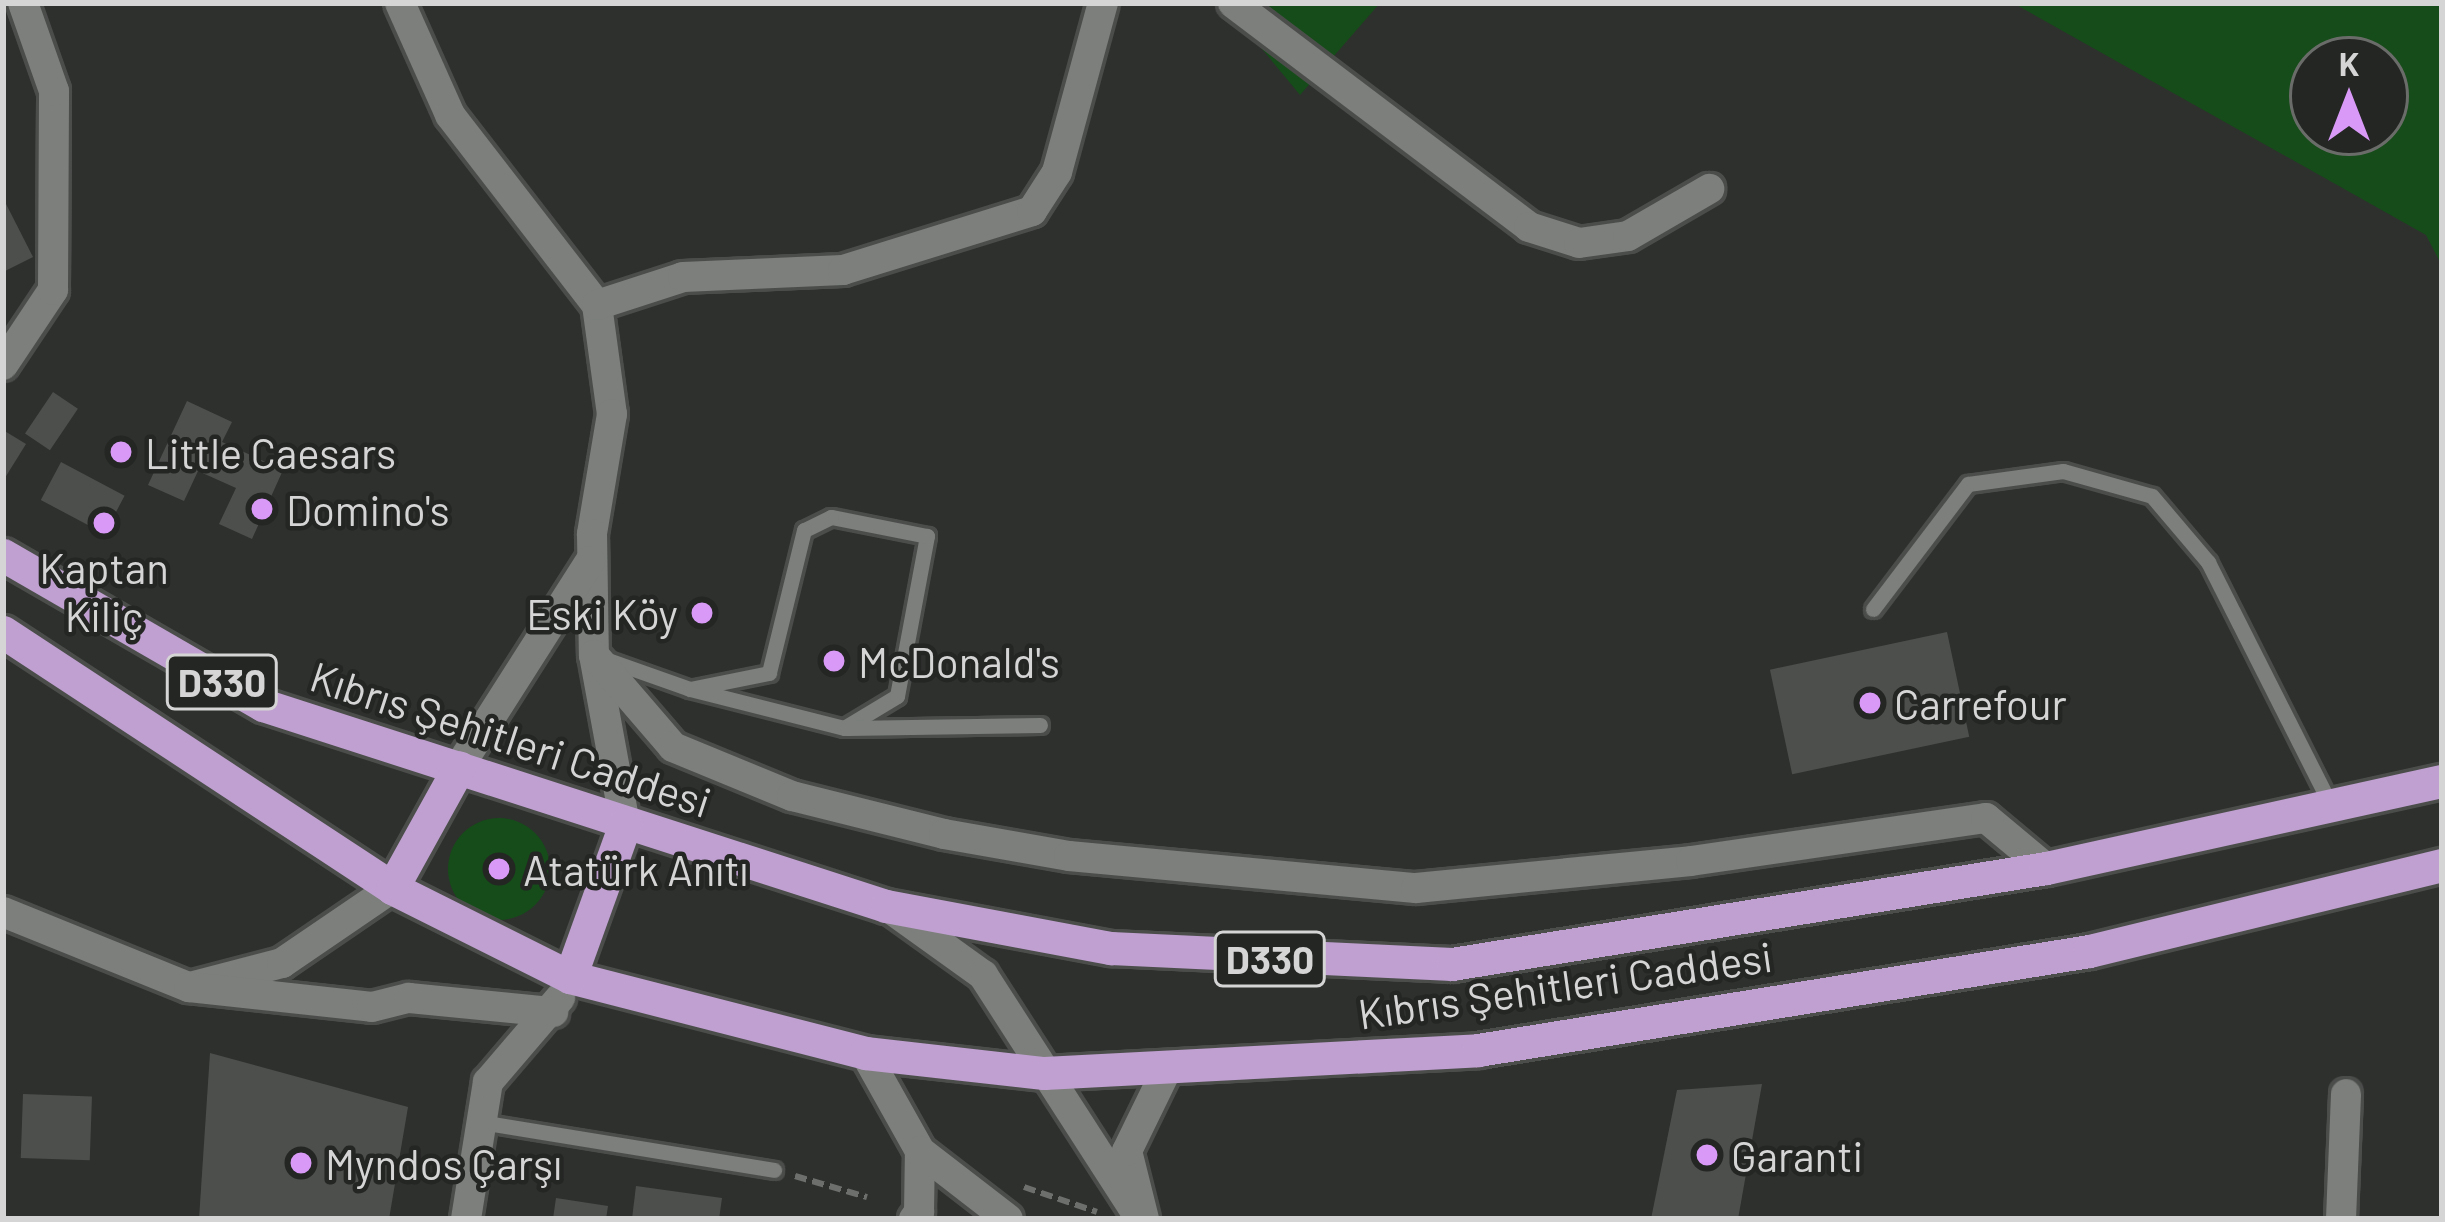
<!DOCTYPE html>
<html>
<head>
<meta charset="utf-8">
<style>
	body { margin:0 }
	#map { position:relative; width:2445px; height:1222px; overflow:hidden; background:#2e302e; font-family:Barlow,sans-serif }
	div>[style] { position:absolute }
	[style*='--x'] { left:calc(var(--x)*1px); top:calc(var(--y)*1px); width:calc(var(--w)*1px); rotate:calc(var(--a)*1deg) }
	.green>* { inset:0; background:#164c19 }
	.round { border-radius:50% }
	.building>* { inset:0; background:#4d4f4d; transform-origin:0 0 }
	.path>* { height:6px; margin-top:-3px; transform-origin:0; background:repeating-linear-gradient(90deg,#6d6f6d 0 12px,transparent 0 18px) }
	.roads { filter:drop-shadow(3px 0 #4b4d4b) drop-shadow(-3px 0 #4b4d4b) drop-shadow(0 3px #4b4d4b) drop-shadow(0 -3px #4b4d4b) }
	.service>* { height:15px; margin:-7.5px; padding:0 7.5px; transform-origin:7.5px; border-radius:7.5px; background:#7c7f7c }
	.minor>* { height:30px; margin:-15px; padding:0 15px; transform-origin:15px; border-radius:15px; background:#7c7f7c }
	.tertiary>* { height:30px; margin:-15px; padding:0 15px; transform-origin:15px; border-radius:15px; background:#7c7f7c }
	.secondary>* { height:30px; margin:-15px; padding:0 15px; transform-origin:15px; border-radius:15px; background:#7c7f7c }
	.trunk>* { height:33px; margin:-16.5px; padding:0 16.5px; transform-origin:16.5px; border-radius:16.5px; background:#c0a0d0 }
	.dots>* { width:33px; height:33px; translate:-50% -50%; box-sizing:border-box; border:6px solid #242624; border-radius:50% }
	span { translate:-50% -50%; white-space:nowrap; text-align:center; line-height:1.15; -webkit-text-stroke:9px #242624; paint-order:stroke }
	.shield-label span { padding:3px 9px; background:#242624; border:3px solid; border-radius:9px; -webkit-text-stroke-width:0 }
	.shield-label { font-size:39px; color:#d4d5d4; font-weight:700 }
	.poi-label { font-size:42px; color:#d4d5d4 }
	.left { translate:0 -50%; text-align:left }
	.right { translate:-100% -50%; text-align:right }
	.street-label { font-size:42px; color:#d4d5d4 }
	.frame { position:absolute; inset:0; border:6px solid #d4d5d4; pointer-events:none }
	.north { position:absolute; left:2289px; top:36px; width:120px; height:120px; box-sizing:border-box; background:#242624; border:3px solid #6a6c6a; border-radius:50%; rotate:0deg; font-size:33px; font-weight:700; line-height:48px; text-align:center; color:#d4d5d4 }
	.north::after { content:''; display:block; margin:auto; width:42px; height:54px; background:#d99af7; clip-path:polygon(50% 0,100% 100%,50% 72%,0 100%) }
</style>
</head>
<body>
<div id="map">
	<div class="green">
		<div style="clip-path:polygon(1224px 3px,1380px 3px,1300px 95px)"></div>
		<div style="clip-path:polygon(evenodd,2013px 3px,2442px 3px,2442px 266px,2426px 235px,2013px 3px,2313px 60px,2385px 60px,2385px 132px,2313px 132px,2313px 60px)"></div>
		<div class="round" style="left:448px;top:818px;width:102px;height:102px"></div>
	</div>
	<div class="building">
		<div style="clip-path:polygon(3px 198px,33px 257px,3px 272px)"></div>
		<div style="left:53px;top:392px;width:30px;height:50px;rotate:34deg"></div>
		<div style="clip-path:polygon(187px 401px,232px 422px,222px 442px,283px 470px,252px 539px,219px 524px,236px 488px,198px 471px,184px 501px,148px 485px)"></div>
		<div style="clip-path:polygon(3px 430px,26px 444px,3px 481px)"></div>
		<div style="left:61px;top:462px;width:72px;height:43px;rotate:28deg"></div>
		<div style="left:1947px;top:632px;width:107px;height:181px;rotate:78deg"></div>
		<div style="clip-path:polygon(210px 1053px,408px 1107px,389px 1219px,199px 1219px)"></div>
		<div style="clip-path:polygon(1762px 1084px,1738px 1219px,1651px 1219px,1677px 1090px)"></div>
		<div style="left:23px;top:1094px;width:69px;height:64px;rotate:2deg"></div>
		<div style="clip-path:polygon(636px 1186px,722px 1198px,719px 1219px,632px 1219px)"></div>
		<div style="clip-path:polygon(556px 1198px,608px 1206px,606px 1219px,553px 1219px)"></div>
	</div>
	<div class="path">
		<div style="--x:795;--y:1176;--w:75;--a:16.3"></div>
		<div style="--x:1024;--y:1187;--w:77;--a:18.9"></div>
	</div>
	<div class="roads">
		<div class="service">
			<div style="--x:1873;--y:609;--w:157;--a:-52.8"></div>
			<div style="--x:1968;--y:484;--w:96;--a:-7.8"></div>
			<div style="--x:2063;--y:471;--w:92;--a:15.7"></div>
			<div style="--x:2152;--y:496;--w:87;--a:49.7"></div>
			<div style="--x:2208;--y:562;--w:271;--a:63.2"></div>
			<div style="--x:608;--y:660;--w:87;--a:19.5"></div>
			<div style="--x:690;--y:689;--w:159;--a:14.2"></div>
			<div style="--x:844;--y:728;--w:62;--a:-31.1"></div>
			<div style="--x:897;--y:696;--w:163;--a:-79.4"></div>
			<div style="--x:927;--y:536;--w:98;--a:-168.8"></div>
			<div style="--x:831;--y:517;--w:30;--a:154"></div>
			<div style="--x:804;--y:530;--w:147;--a:103.8"></div>
			<div style="--x:769;--y:673;--w:81;--a:168.6"></div>
			<div style="--x:847;--y:728;--w:193;--a:-0.9"></div>
			<div style="--x:481;--y:1122;--w:297;--a:9.3"></div>
		</div>
		<div class="minor">
			<div style="--x:400;--y:3;--w:123;--a:65.9"></div>
			<div style="--x:450;--y:115;--w:240;--a:52.3"></div>
			<div style="--x:597;--y:305;--w:110;--a:82.2"></div>
			<div style="--x:612;--y:414;--w:122;--a:99.5"></div>
			<div style="--x:592;--y:534;--w:121;--a:89.1"></div>
			<div style="--x:594;--y:655;--w:172;--a:79.6"></div>
			<div style="--x:1233;--y:3;--w:371;--a:37.1"></div>
			<div style="--x:1529;--y:227;--w:52;--a:17.7"></div>
			<div style="--x:1579;--y:243;--w:49;--a:-8.1"></div>
			<div style="--x:1628;--y:236;--w:94;--a:-30.1"></div>
			<div style="--x:597;--y:305;--w:90;--a:-18"></div>
			<div style="--x:683;--y:277;--w:160;--a:-2.5"></div>
			<div style="--x:843;--y:270;--w:198;--a:-17.3"></div>
			<div style="--x:1032;--y:211;--w:46;--a:-57.3"></div>
			<div style="--x:1057;--y:172;--w:175;--a:-74.8"></div>
			<div style="--x:3;--y:365;--w:90;--a:-56.3"></div>
			<div style="--x:53;--y:290;--w:199;--a:-89.7"></div>
			<div style="--x:54;--y:91;--w:93;--a:-109.4"></div>
			<div style="--x:594;--y:655;--w:121;--a:49.3"></div>
			<div style="--x:673;--y:747;--w:129;--a:22.4"></div>
			<div style="--x:792;--y:796;--w:157;--a:14"></div>
			<div style="--x:944;--y:834;--w:127;--a:10"></div>
			<div style="--x:1069;--y:856;--w:348;--a:5.3"></div>
			<div style="--x:1416;--y:888;--w:276;--a:-5.6"></div>
			<div style="--x:1691;--y:861;--w:298;--a:-8.3"></div>
			<div style="--x:1986;--y:818;--w:78;--a:39.8"></div>
			<div style="--x:459;--y:767;--w:244;--a:-57.5"></div>
			<div style="--x:190;--y:987;--w:95;--a:-14.6"></div>
			<div style="--x:282;--y:963;--w:133;--a:-34.3"></div>
			<div style="--x:914;--y:1219;--w:9;--a:-54"></div>
			<div style="--x:919;--y:1212;--w:61;--a:-89.1"></div>
			<div style="--x:1144;--y:1219;--w:70;--a:-104"></div>
			<div style="--x:1127;--y:1151;--w:89;--a:-64"></div>
			<div style="--x:2341;--y:1219;--w:125;--a:-87.7"></div>
		</div>
		<div class="tertiary">
			<div style="--x:3;--y:912;--w:201;--a:22"></div>
			<div style="--x:189;--y:987;--w:184;--a:6.2"></div>
			<div style="--x:372;--y:1007;--w:38;--a:-14"></div>
			<div style="--x:409;--y:998;--w:145;--a:5.6"></div>
			<div style="--x:865;--y:1053;--w:112;--a:60.7"></div>
			<div style="--x:920;--y:1151;--w:111;--a:37.7"></div>
			<div style="--x:466;--y:1219;--w:139;--a:-80.9"></div>
			<div style="--x:488;--y:1082;--w:111;--a:-49.4"></div>
		</div>
		<div class="secondary">
			<div style="--x:887;--y:906;--w:118;--a:35.7"></div>
			<div style="--x:983;--y:975;--w:290;--a:57.2"></div>
		</div>
		<div class="trunk">
			<div style="--x:3;--y:555;--w:300;--a:30"></div>
			<div style="--x:263;--y:705;--w:655;--a:17.88"></div>
			<div style="--x:886;--y:906;--w:229;--a:10.6"></div>
			<div style="--x:1111;--y:948;--w:341;--a:2.7"></div>
			<div style="--x:1452;--y:964;--w:602;--a:-9.18"></div>
			<div style="--x:2046;--y:868;--w:405;--a:-12.4"></div>
			<div style="--x:3;--y:632;--w:466;--a:33.3"></div>
			<div style="--x:392;--y:888;--w:199;--a:26.6"></div>
			<div style="--x:570;--y:977;--w:305;--a:14.4"></div>
			<div style="--x:865;--y:1053;--w:180;--a:6.4"></div>
			<div style="--x:1044;--y:1073;--w:435;--a:-3"></div>
			<div style="--x:1478;--y:1050;--w:619;--a:-9.2"></div>
			<div style="--x:2089;--y:951;--w:363;--a:-13.7"></div>
			<div style="--x:392;--y:888;--w:138;--a:-61"></div>
			<div style="--x:570;--y:977;--w:163;--a:-70.2"></div>
		</div>
	</div>
	<div class="dots">
		<div style="left:121px;top:452px;background:#d99af7"></div>
		<div style="left:262px;top:509px;background:#d99af7"></div>
		<div style="left:104px;top:523px;background:#d99af7"></div>
		<div style="left:702px;top:613px;background:#d99af7"></div>
		<div style="left:834px;top:661px;background:#d99af7"></div>
		<div style="left:1870px;top:703px;background:#d99af7"></div>
		<div style="left:499px;top:869px;background:#d99af7"></div>
		<div style="left:1707px;top:1155px;background:#d99af7"></div>
		<div style="left:301px;top:1163px;background:#d99af7"></div>
	</div>
	<div class="shield-label">
		<span style="left:222px;top:682px">D330</span>
		<span style="left:1270px;top:959px">D330</span>
	</div>
	<div class="poi-label">
		<span class="left" style="left:145px;top:452px">Little Caesars</span>
		<span class="left" style="left:286px;top:509px">Domino's</span>
		<span style="left:104px;top:591px">Kaptan<br>Kiliç</span>
		<span class="right" style="left:678px;top:613px">Eski Köy</span>
		<span class="left" style="left:858px;top:661px">McDonald's</span>
		<span class="left" style="left:1894px;top:703px">Carrefour</span>
		<span class="left" style="left:523px;top:869px">Atatürk Anıtı</span>
		<span class="left" style="left:1731px;top:1155px">Garanti</span>
		<span class="left" style="left:325px;top:1163px">Myndos Çarşı</span>
	</div>
	<div class="street-label">
		<span style="left:511px;top:738px;rotate:18deg">Kıbrıs Şehitleri Caddesi</span>
		<span style="left:1565px;top:984px;rotate:-8deg">Kıbrıs Şehitleri Caddesi</span>
	</div>
	<div class="frame"></div>
	<div class="north">K</div>
</div>
</body>
</html>
